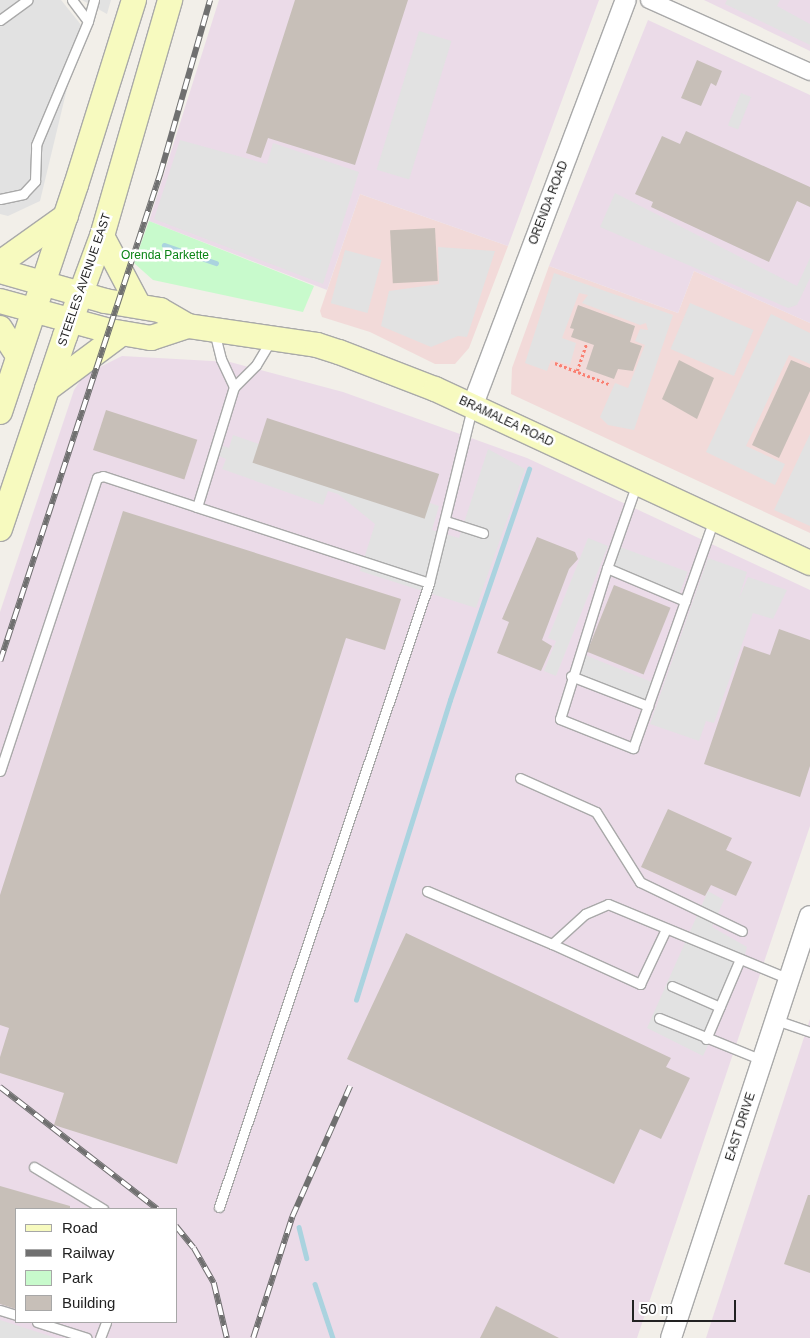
<!DOCTYPE html>
<html>
<head>
<meta charset="utf-8">
<style>
	body { margin:0 }
	#map { position:relative; width:810px; height:1338px; overflow:hidden; background:#f2efe9; font-family:Arial,sans-serif }
	div>[style] { position:absolute }
	[style*='--x'] { left:calc(var(--x)*1px); top:calc(var(--y)*1px); width:calc(var(--w)*1px); rotate:calc(var(--a)*1deg) }
	.commercial>* { inset:0; background:#f2dad9 }
	.industrial>* { inset:0; background:#ebdbe8 }
	.park>* { inset:0; background:#c8facc }
	.parking>* { inset:0; background:#e2e2e2; transform-origin:0 0 }
	.stream>* { height:4.5px; margin:-2.25px; padding:0 2.25px; transform-origin:2.25px; border-radius:2.25px; background:#aad3df }
	.building>* { inset:0; background:#c7bfb8; transform-origin:0 0 }
	.path>* { height:2.5px; margin-top:-1.25px; transform-origin:0; background:repeating-linear-gradient(90deg,#fa8072 0 2.5px,transparent 0 5px) }
	.roads { filter:drop-shadow(1px 0 #a9a9a9) drop-shadow(-1px 0 #a9a9a9) drop-shadow(0 1px #a9a9a9) drop-shadow(0 -1px #a9a9a9) }
	.service>* { height:9px; margin:-4.5px; padding:0 4.5px; transform-origin:4.5px; border-radius:4.5px; background:#fff }
	.minor>* { height:16px; margin:-8px; padding:0 8px; transform-origin:8px; border-radius:8px; background:#fff }
	.tertiary>* { height:20px; margin:-10px; padding:0 10px; transform-origin:10px; border-radius:10px; background:#fff }
	.secondary>* { height:24px; margin:-12px; padding:0 12px; transform-origin:12px; border-radius:12px; background:#f7fabf }
	.rail>* { height:5.5px; margin-top:-2.75px; transform-origin:0; background:repeating-linear-gradient(90deg,#fff 0 11px,#707070 0 22px); box-sizing:border-box; border-block:1px solid #707070 }
	span { translate:-50% -50%; white-space:nowrap; text-align:center; line-height:1.15; -webkit-text-stroke:5px #fff; paint-order:stroke }
	.street-label { font-size:12px; color:#222 }
	.park-label { font-size:12px; color:#0c8416 }
	.legend { position:absolute; left:15px; top:1208px; width:162px; height:115px; box-sizing:border-box; background:#fff; border:1px solid #a7a7a7; margin:0; padding:6px 9px; list-style:none; font-size:15px; color:#222 }
	.legend li { display:flex; align-items:center; gap:10px; height:25px }
	.legend b { width:25px; border:1px solid #a7a7a7 }
	.scale { position:absolute; left:632px; top:1300px; width:104px; height:22px; box-sizing:border-box; border:2px solid #222; border-top:0; padding-left:6px; font-size:15px; line-height:18px; white-space:nowrap; color:#222; -webkit-text-stroke:4px #fff; paint-order:stroke }
</style>
</head>
<body>
<div id="map">
	<div class="commercial">
		<div style="clip-path:polygon(360px 194px,508px 246px,469px 348px,455px 364px,435px 364px,370px 332px,322px 317px,320px 311px)"></div>
		<div style="clip-path:polygon(549px 266px,678px 313px,694px 271px,810px 323px,810px 533px,511px 394px,512px 368px)"></div>
	</div>
	<div class="industrial">
		<div style="clip-path:polygon(219px 0,599px 0,508px 246px,360px 194px,327px 290px,149px 221px)"></div>
		<div style="clip-path:polygon(704px 0,810px 0,810px 51px)"></div>
		<div style="clip-path:polygon(648px 20px,810px 95px,810px 323px,694px 271px,678px 313px,549px 266px)"></div>
		<div style="clip-path:polygon(evenodd,122px 356px,230px 362px,343px 392px,527px 458px,810px 590px,810px 826px,637px 1338px,0 1338px,0 612px,74px 390px,84px 375px,122px 356px,16px 1209px,176px 1209px,176px 1322px,16px 1322px,16px 1209px)"></div>
		<div style="clip-path:polygon(810px 1019px,810px 1338px,706px 1338px)"></div>
	</div>
	<div class="park">
		<div style="clip-path:polygon(149px 221px,314px 286px,303px 312px,153px 280px,134px 263px)"></div>
	</div>
	<div class="parking">
		<div style="clip-path:polygon(0 0,61px 0,82px 26px,40px 201px,8px 216px,0 214px)"></div>
		<div style="clip-path:polygon(82px 0,111px 0,107px 14px)"></div>
		<div style="clip-path:polygon(727px 0,780px 0,777px 6px,810px 24px,810px 45px,725px 4px)"></div>
		<div style="left:419px;top:31px;width:34px;height:145px;rotate:17deg"></div>
		<div style="left:741px;top:93px;width:11px;height:35px;rotate:22deg"></div>
		<div style="clip-path:polygon(180px 140px,267px 164px,273px 143px,359px 172px,323px 284px,154px 219px)"></div>
		<div style="clip-path:polygon(615px 193px,797px 286px,810px 258px,810px 278px,797px 305px,788px 308px,600px 227px)"></div>
		<div style="clip-path:polygon(438px 247px,495px 251px,467px 337px,458px 336px,431px 347px,381px 326px,389px 291px,439px 284px)"></div>
		<div style="left:345px;top:250px;width:38px;height:55px;rotate:15deg"></div>
		<div style="clip-path:polygon(554px 273px,673px 315px,634px 430px,608px 425px,600px 417px,615px 383px,628px 388px,645px 345px,635px 341px,640px 329px,648px 330px,646px 323px,640px 325px,582px 303px,588px 295px,579px 293px,562px 338px,576px 343px,570px 365px,551px 360px,547px 371px,525px 363px)"></div>
		<div style="left:690px;top:303px;width:69px;height:50px;rotate:23deg"></div>
		<div style="clip-path:polygon(771px 314px,810px 333px,810px 364px,789px 355px,746px 446px,785px 464px,775px 485px,706px 452px)"></div>
		<div style="clip-path:polygon(810px 434px,810px 526px,774px 510px)"></div>
		<div style="clip-path:polygon(233px 435px,439px 506px,432px 530px,459px 538px,488px 449px,525px 469px,476px 608px,360px 571px,375px 524px,338px 494px,328px 491px,323px 505px,222px 469px,226px 459px,219px 456px,223px 446px,229px 448px)"></div>
		<div style="clip-path:polygon(588px 538px,608px 546px,556px 676px,544px 671px,556px 641px,548px 638px)"></div>
		<div style="left:620px;top:547px;width:72px;height:30px;rotate:20deg"></div>
		<div style="clip-path:polygon(708px 558px,747px 572px,739px 598px,748px 577px,787px 590px,773px 619px,753px 613px,714px 723px,706px 721px,699px 741px,650px 724px)"></div>
		<div style="left:580px;top:653px;width:80px;height:21px;rotate:22deg"></div>
		<div style="clip-path:polygon(708px 891px,724px 900px,712px 927px,747px 947px,738px 980px,703px 1056px,647px 1028px)"></div>
		<div style="clip-path:polygon(0 1320px,56px 1338px,0 1338px)"></div>
	</div>
	<div class="stream">
		<div style="--x:164;--y:245;--w:55;--a:19.1"></div>
		<div style="--x:356;--y:1000;--w:314;--a:-72.6"></div>
		<div style="--x:450;--y:700;--w:244;--a:-71.1"></div>
		<div style="--x:299;--y:1227;--w:32;--a:76"></div>
		<div style="--x:315;--y:1284;--w:57;--a:71.6"></div>
	</div>
	<div class="building">
		<div style="clip-path:polygon(295px 0,408px 0,355px 165px,268px 138px,261px 158px,246px 153px)"></div>
		<div style="clip-path:polygon(697px 60px,722px 71px,716px 86px,711px 83px,701px 106px,681px 98px)"></div>
		<div style="clip-path:polygon(686px 131px,810px 187px,810px 207px,797px 201px,769px 262px,651px 207px,653px 202px,635px 194px,662px 136px,680px 144px)"></div>
		<div style="left:435px;top:228px;width:53px;height:45px;rotate:87deg"></div>
		<div style="clip-path:polygon(578px 305px,635px 326px,630px 342px,642px 346px,633px 371px,618px 369px,614px 379px,586px 369px,594px 345px,571px 337px,574px 329px,570px 328px)"></div>
		<div style="clip-path:polygon(679px 360px,714px 378px,697px 419px,662px 399px)"></div>
		<div style="clip-path:polygon(791px 360px,810px 368px,810px 391px,779px 458px,752px 445px)"></div>
		<div style="left:106px;top:410px;width:96px;height:42px;rotate:18deg"></div>
		<div style="left:267px;top:418px;width:181px;height:47px;rotate:18deg"></div>
		<div style="clip-path:polygon(123px 511px,401px 599px,385px 650px,346px 638px,177px 1164px,54px 1125px,64px 1093px,0 1073px,0 1057px,9px 1028px,0 1025px,0 895px)"></div>
		<div style="clip-path:polygon(537px 537px,575px 552px,578px 559px,569px 569px,542px 640px,552px 646px,541px 671px,497px 653px,509px 622px,502px 619px)"></div>
		<div style="left:614px;top:585px;width:61px;height:72px;rotate:22deg"></div>
		<div style="clip-path:polygon(779px 629px,810px 640px,810px 766px,800px 797px,704px 764px,744px 646px,770px 655px)"></div>
		<div style="clip-path:polygon(668px 809px,732px 838px,726px 850px,752px 862px,736px 896px,711px 885px,705px 896px,641px 867px)"></div>
		<div style="clip-path:polygon(406px 933px,671px 1058px,666px 1067px,690px 1078px,661px 1139px,640px 1129px,614px 1184px,347px 1059px)"></div>
		<div style="clip-path:polygon(0 1186px,70px 1206px,70px 1209px,16px 1209px,16px 1309px,0 1304px)"></div>
		<div style="clip-path:polygon(808px 1195px,810px 1195px,810px 1273px,784px 1264px)"></div>
		<div style="clip-path:polygon(496px 1306px,559px 1338px,480px 1338px)"></div>
	</div>
	<div class="path">
		<div style="--x:555;--y:363;--w:58;--a:21.3"></div>
		<div style="--x:577;--y:371;--w:28;--a:-71"></div>
	</div>
	<div class="roads">
		<div class="service">
			<div style="--x:72;--y:0;--w:26;--a:53"></div>
			<div style="--x:88;--y:21;--w:22;--a:-74"></div>
			<div style="--x:0;--y:20;--w:34;--a:-36"></div>
			<div style="--x:0;--y:199;--w:24;--a:-12"></div>
			<div style="--x:23;--y:194;--w:18;--a:-47"></div>
			<div style="--x:35;--y:181;--w:36;--a:-88"></div>
			<div style="--x:36;--y:145;--w:134;--a:-67.2"></div>
			<div style="--x:214;--y:331;--w:29;--a:76"></div>
			<div style="--x:221;--y:359;--w:31;--a:65"></div>
			<div style="--x:637;--y:483;--w:90;--a:109.4"></div>
			<div style="--x:607;--y:568;--w:85;--a:22.9"></div>
			<div style="--x:685;--y:601;--w:87;--a:-70.5"></div>
			<div style="--x:197;--y:507;--w:244;--a:18.1"></div>
			<div style="--x:429;--y:583;--w:180;--a:-76.2"></div>
			<div style="--x:446;--y:521;--w:39;--a:18"></div>
			<div style="--x:607;--y:568;--w:158;--a:107.3"></div>
			<div style="--x:560;--y:719;--w:79;--a:21.7"></div>
			<div style="--x:633;--y:748;--w:156;--a:-70.5"></div>
			<div style="--x:571;--y:676;--w:83;--a:21.3"></div>
			<div style="--x:0;--y:771;--w:309;--a:-71.7"></div>
			<div style="--x:97;--y:478;--w:6;--a:-18"></div>
			<div style="--x:103;--y:476;--w:99;--a:18.3"></div>
			<div style="--x:197;--y:507;--w:126;--a:-72.9"></div>
			<div style="--x:234;--y:387;--w:31;--a:-45"></div>
			<div style="--x:256;--y:365;--w:29;--a:-59"></div>
			<div style="--x:520;--y:778;--w:83;--a:24.1"></div>
			<div style="--x:596;--y:812;--w:83;--a:57.8"></div>
			<div style="--x:640;--y:882;--w:113;--a:25.7"></div>
			<div style="--x:427;--y:891;--w:136;--a:23"></div>
			<div style="--x:552;--y:944;--w:45;--a:-42.3"></div>
			<div style="--x:585;--y:914;--w:25;--a:-23"></div>
			<div style="--x:608;--y:904;--w:196;--a:22.5"></div>
			<div style="--x:552;--y:944;--w:97;--a:24.4"></div>
			<div style="--x:640;--y:984;--w:61;--a:-64.7"></div>
			<div style="--x:672;--y:986;--w:52;--a:23.6"></div>
			<div style="--x:659;--y:1018;--w:111;--a:22.2"></div>
			<div style="--x:776;--y:1020;--w:36;--a:19"></div>
			<div style="--x:706;--y:1039;--w:87;--a:-67"></div>
			<div style="--x:34;--y:1167;--w:81;--a:31.3"></div>
			<div style="--x:219;--y:1207;--w:658;--a:-71.4"></div>
			<div style="--x:0;--y:1310;--w:17;--a:17"></div>
			<div style="--x:37;--y:1322;--w:52;--a:17.7"></div>
			<div style="--x:100;--y:1338;--w:17;--a:-69"></div>
		</div>
		<div class="minor">
			<div style="--x:649;--y:0;--w:176;--a:24.1"></div>
		</div>
		<div class="tertiary">
			<div style="--x:472;--y:407;--w:435;--a:-69.3"></div>
			<div style="--x:671;--y:1338;--w:444;--a:-71.8"></div>
		</div>
		<div class="secondary">
			<div style="--x:102;--y:236;--w:79;--a:62.1"></div>
			<div style="--x:0;--y:263;--w:81;--a:-35.5"></div>
			<div style="--x:0;--y:271;--w:109;--a:15.9"></div>
			<div style="--x:105;--y:301;--w:56;--a:9.3"></div>
			<div style="--x:160;--y:310;--w:32;--a:30"></div>
			<div style="--x:188;--y:326;--w:130;--a:8.4"></div>
			<div style="--x:317;--y:345;--w:23;--a:18"></div>
			<div style="--x:339;--y:352;--w:103;--a:21.1"></div>
			<div style="--x:435;--y:389;--w:413;--a:24.9"></div>
			<div style="--x:0;--y:301;--w:114;--a:15.3"></div>
			<div style="--x:110;--y:331;--w:42;--a:9.7"></div>
			<div style="--x:151;--y:338;--w:39;--a:-18"></div>
			<div style="--x:0;--y:328;--w:33;--a:57"></div>
			<div style="--x:47;--y:389;--w:92;--a:-36.6"></div>
			<div style="--x:0;--y:412;--w:239;--a:-71.5"></div>
			<div style="--x:76;--y:185;--w:194;--a:-72.6"></div>
			<div style="--x:0;--y:529;--w:204;--a:-71.4"></div>
			<div style="--x:65;--y:336;--w:107;--a:-69.7"></div>
			<div style="--x:102;--y:236;--w:246;--a:-73.9"></div>
		</div>
	</div>
	<div class="rail">
		<div style="--x:0;--y:661;--w:513;--a:-71.81"></div>
		<div style="--x:160;--y:174;--w:181;--a:-74"></div>
		<div style="--x:0;--y:1087;--w:199;--a:37.8"></div>
		<div style="--x:176;--y:1226;--w:28;--a:51"></div>
		<div style="--x:194;--y:1248;--w:40;--a:60.3"></div>
		<div style="--x:214;--y:1283;--w:57;--a:76.7"></div>
		<div style="--x:253;--y:1338;--w:127;--a:-72.1"></div>
		<div style="--x:292;--y:1217;--w:143;--a:-66.1"></div>
	</div>
	<div class="street-label">
		<span style="left:549px;top:203px;rotate:-69deg">ORENDA ROAD</span>
		<span style="left:85px;top:280px;rotate:-71deg">STEELES AVENUE EAST</span>
		<span style="left:506px;top:422px;rotate:25deg">BRAMALEA ROAD</span>
		<span style="left:741px;top:1127px;rotate:-72deg">EAST DRIVE</span>
	</div>
	<div class="park-label">
		<span style="left:165px;top:256px">Orenda Parkette</span>
	</div>
	<ul class="legend">
	<li><b style="height:6px;background:#f7fabf"></b>Road</li>
	<li><b style="height:6px;background:#707070"></b>Railway</li>
	<li><b style="height:14px;background:#c8facc"></b>Park</li>
	<li><b style="height:14px;background:#c7bfb8"></b>Building</li>
	</ul>
	<div class="scale">50 m</div>
</div>
</body>
</html>
